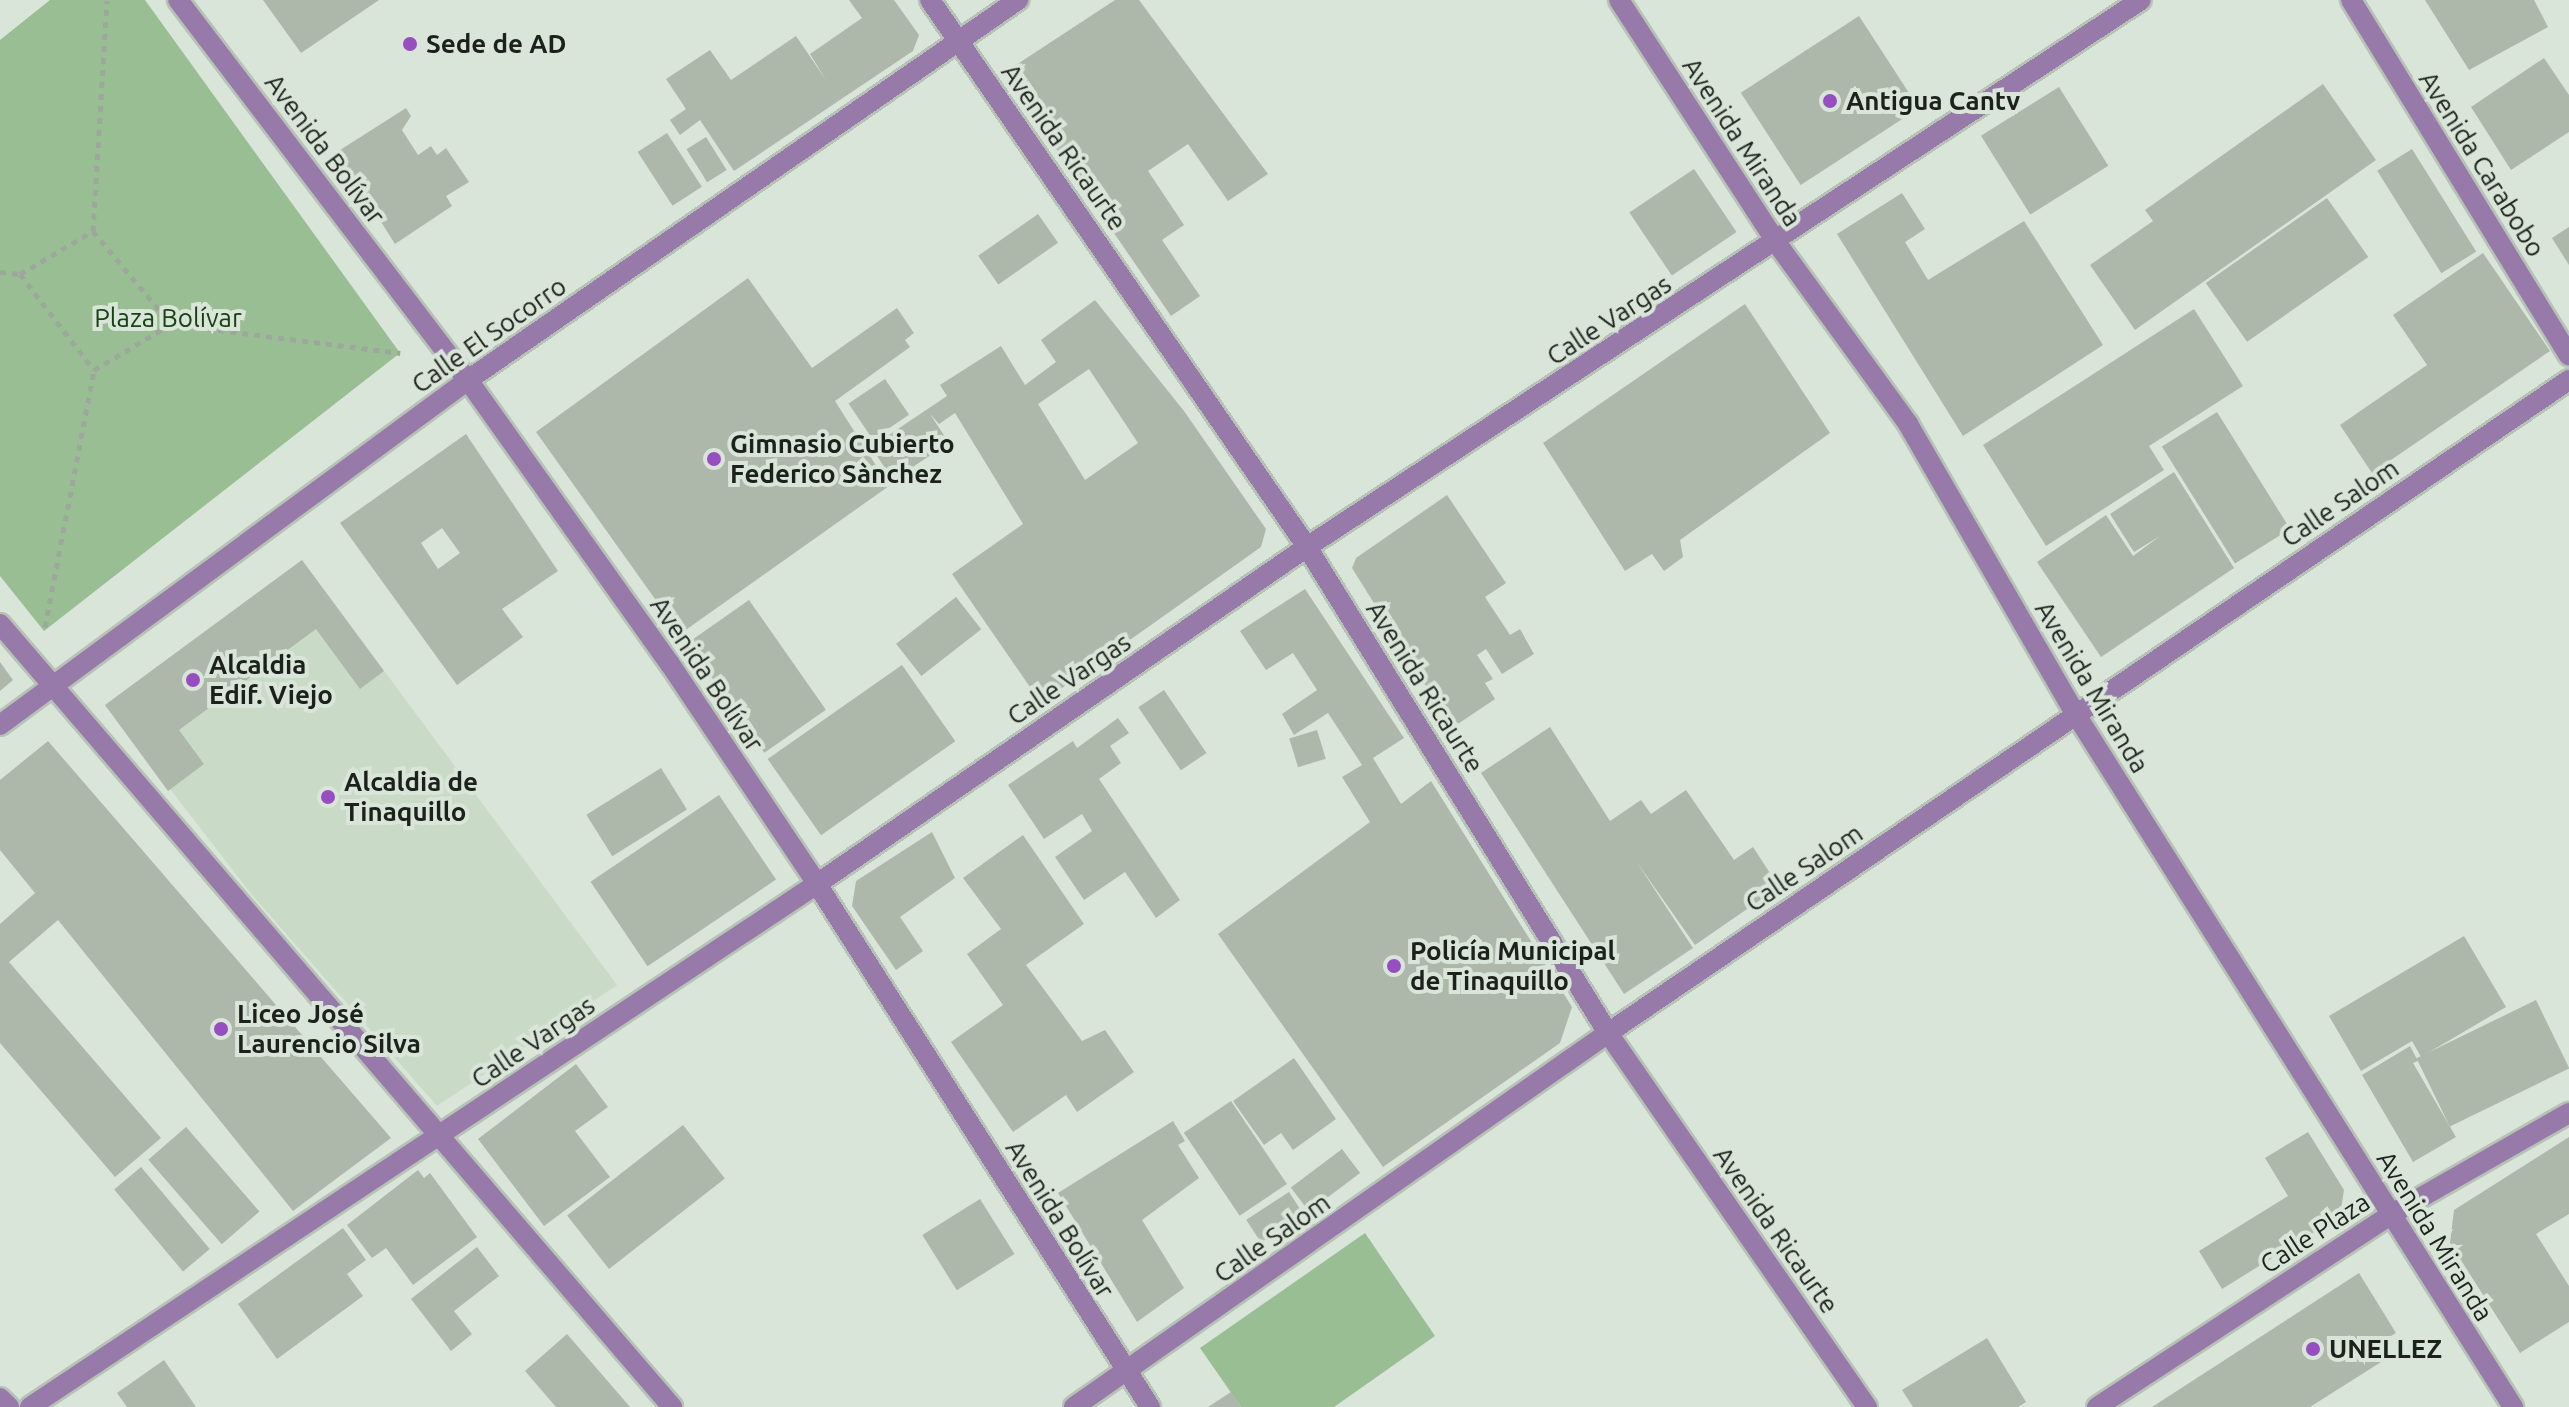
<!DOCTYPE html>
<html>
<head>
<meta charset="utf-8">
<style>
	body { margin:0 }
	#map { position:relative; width:2569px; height:1407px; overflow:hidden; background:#d9e5d8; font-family:Ubuntu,sans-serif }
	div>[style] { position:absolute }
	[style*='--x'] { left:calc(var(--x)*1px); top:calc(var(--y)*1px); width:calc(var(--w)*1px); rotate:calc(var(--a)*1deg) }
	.built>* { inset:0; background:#c9dbc7 }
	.green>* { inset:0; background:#99be94 }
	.building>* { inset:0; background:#adb8ab; transform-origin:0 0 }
	.path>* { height:5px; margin-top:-2.5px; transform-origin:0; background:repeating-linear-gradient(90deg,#9da79c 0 6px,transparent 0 12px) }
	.roads { filter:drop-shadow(2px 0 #b7c2b6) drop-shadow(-2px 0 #b7c2b6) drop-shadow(0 2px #b7c2b6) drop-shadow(0 -2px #b7c2b6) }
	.minor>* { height:20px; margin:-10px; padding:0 10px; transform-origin:10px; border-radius:10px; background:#9779aa }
	.dots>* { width:22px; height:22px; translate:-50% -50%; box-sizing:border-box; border:4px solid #d9e5d8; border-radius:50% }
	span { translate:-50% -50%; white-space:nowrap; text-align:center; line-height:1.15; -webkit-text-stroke:8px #d9e5d8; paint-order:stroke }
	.poi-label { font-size:26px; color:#1c211c; font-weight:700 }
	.left { translate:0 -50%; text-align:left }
	.street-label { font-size:26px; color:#1c211c }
	.park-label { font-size:26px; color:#184214 }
</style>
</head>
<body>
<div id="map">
	<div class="built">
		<div style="clip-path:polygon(302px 560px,617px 985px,437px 1106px,252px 895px,105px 705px)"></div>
	</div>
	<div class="green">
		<div style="clip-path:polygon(50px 0,145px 0,400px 353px,44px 631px,0 576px,0 40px)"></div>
		<div style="clip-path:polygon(1365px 1233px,1435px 1336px,1334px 1407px,1241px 1407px,1200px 1348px)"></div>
	</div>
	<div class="building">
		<div style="clip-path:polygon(263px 0,379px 0,301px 53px)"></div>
		<div style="clip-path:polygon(849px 0,894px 0,919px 35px,913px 51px,734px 171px,700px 120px,680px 135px,670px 120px,686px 109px,666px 79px,710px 50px,731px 80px,796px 36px,826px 80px,810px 54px,862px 18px)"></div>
		<div style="clip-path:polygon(1115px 0,1139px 0,1268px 174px,1228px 201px,1188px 144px,1148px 171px,1184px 225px,1162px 240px,1200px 296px,1171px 316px,1004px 73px)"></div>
		<div style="clip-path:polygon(2425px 0,2534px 0,2548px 27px,2469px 70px)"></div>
		<div style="left:1859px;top:16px;width:110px;height:141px;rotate:57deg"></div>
		<div style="clip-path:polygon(2544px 58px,2569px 95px,2569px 132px,2511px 170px,2471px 107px)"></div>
		<div style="clip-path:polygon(2323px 84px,2376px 160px,2135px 330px,2090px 265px,2153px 221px,2145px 210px)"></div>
		<div style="left:2059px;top:87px;width:93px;height:92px;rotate:58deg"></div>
		<div style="clip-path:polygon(406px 108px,411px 116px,402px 130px,418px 155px,431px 146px,437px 155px,446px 148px,469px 182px,446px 196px,452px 206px,395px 244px,337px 152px)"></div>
		<div style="left:667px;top:133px;width:64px;height:35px;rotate:57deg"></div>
		<div style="left:706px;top:137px;width:39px;height:23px;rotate:58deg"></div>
		<div style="left:2412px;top:149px;width:121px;height:41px;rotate:58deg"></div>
		<div style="left:1694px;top:169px;width:76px;height:78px;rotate:56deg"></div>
		<div style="clip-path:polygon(1902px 193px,1925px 229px,1905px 242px,1928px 280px,2024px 221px,2103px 345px,1963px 436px,1837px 234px)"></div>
		<div style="left:2327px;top:198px;width:72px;height:148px;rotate:55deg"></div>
		<div style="left:1038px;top:214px;width:35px;height:73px;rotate:55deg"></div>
		<div style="clip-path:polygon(2569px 227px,2569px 265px,2552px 238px)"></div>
		<div style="clip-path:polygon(2483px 253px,2550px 351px,2372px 473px,2340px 425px,2427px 365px,2393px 315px)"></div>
		<div style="clip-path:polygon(748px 278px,812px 368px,897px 308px,914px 333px,905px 340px,910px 347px,835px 401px,889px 486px,680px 634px,536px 432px)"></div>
		<div style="clip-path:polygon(evenodd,1095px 300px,1184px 411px,1266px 529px,1261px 547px,1041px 703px,952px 574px,1023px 524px,955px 413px,939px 424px,930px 414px,949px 443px,893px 480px,871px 447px,947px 396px,940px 385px,1001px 346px,1025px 385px,1056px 362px,1041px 340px,1095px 300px,1089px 369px,1138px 443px,1085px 480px,1038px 404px,1089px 369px)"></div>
		<div style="clip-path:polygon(1745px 304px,1830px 433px,1680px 540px,1683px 557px,1664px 571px,1652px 554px,1625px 571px,1543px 443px)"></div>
		<div style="clip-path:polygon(2194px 309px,2243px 386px,2149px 446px,2164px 470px,2046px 546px,1983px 445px)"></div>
		<div style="left:885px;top:379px;width:43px;height:44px;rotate:56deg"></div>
		<div style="left:2217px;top:412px;width:138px;height:65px;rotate:58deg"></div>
		<div style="clip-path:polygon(evenodd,466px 434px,558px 571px,502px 609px,523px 637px,457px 685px,340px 523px,466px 434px,442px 528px,460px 553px,438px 569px,421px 543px,442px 528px)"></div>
		<div style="clip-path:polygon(2174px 472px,2234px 568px,2101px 657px,2037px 562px,2106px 515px,2133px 556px,2160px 536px,2134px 552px,2110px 514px)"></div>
		<div style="clip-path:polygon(1447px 495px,1506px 583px,1485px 597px,1510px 635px,1520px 629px,1534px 654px,1502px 674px,1486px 649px,1477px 655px,1493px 679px,1485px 683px,1495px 699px,1452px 728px,1352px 568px,1356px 558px)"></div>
		<div style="clip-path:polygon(302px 560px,384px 671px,360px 689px,316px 629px,179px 730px,204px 764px,168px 791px,105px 705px)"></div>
		<div style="clip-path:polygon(1305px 589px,1404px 738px,1373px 758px,1401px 804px,1431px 781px,1572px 1007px,1560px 1043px,1383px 1167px,1218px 934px,1370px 822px,1342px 777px,1362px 765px,1328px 713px,1294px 735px,1282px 714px,1317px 690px,1293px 653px,1266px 670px,1240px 631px)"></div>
		<div style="left:956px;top:597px;width:41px;height:76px;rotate:52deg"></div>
		<div style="left:749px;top:600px;width:134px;height:75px;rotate:55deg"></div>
		<div style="clip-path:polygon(0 662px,13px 680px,0 691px)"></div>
		<div style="left:902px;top:665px;width:93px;height:164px;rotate:55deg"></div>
		<div style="left:1164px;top:690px;width:76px;height:31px;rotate:56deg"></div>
		<div style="clip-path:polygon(1118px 718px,1129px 733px,1110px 746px,1121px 763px,1099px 779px,1180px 900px,1156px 918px,1125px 872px,1084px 900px,1055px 857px,1092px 831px,1082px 814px,1044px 839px,1008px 785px,1073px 741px,1077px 748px)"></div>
		<div style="clip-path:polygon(1550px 727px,1610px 821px,1641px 800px,1651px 814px,1686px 790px,1734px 860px,1753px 847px,1779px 887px,1695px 945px,1636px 861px,1693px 948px,1624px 994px,1481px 773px)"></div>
		<div style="left:1317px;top:730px;width:30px;height:29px;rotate:73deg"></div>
		<div style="clip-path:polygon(48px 741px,391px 1138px,293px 1211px,58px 920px,9px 962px,161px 1138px,115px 1177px,0 1043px,0 924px,35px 893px,0 850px,0 780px)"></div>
		<div style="left:661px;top:768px;width:49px;height:88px;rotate:58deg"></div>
		<div style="left:719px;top:795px;width:102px;height:155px;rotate:56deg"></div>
		<div style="clip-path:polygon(932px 832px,955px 878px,900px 917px,923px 951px,896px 970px,852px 906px,856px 881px)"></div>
		<div style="clip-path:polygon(1023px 835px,1084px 924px,1026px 965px,1082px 1041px,1105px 1030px,1134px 1072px,1077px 1112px,1066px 1095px,1013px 1132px,951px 1042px,1003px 1005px,967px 954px,1001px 929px,963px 878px)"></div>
		<div style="clip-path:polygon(2464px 936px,2506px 1007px,2421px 1057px,2412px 1041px,2361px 1071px,2329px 1016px)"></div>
		<div style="left:2536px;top:1000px;width:76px;height:133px;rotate:64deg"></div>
		<div style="clip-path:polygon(2410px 1046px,2418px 1061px,2413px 1063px,2456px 1137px,2413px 1162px,2362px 1075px)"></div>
		<div style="clip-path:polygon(1294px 1058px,1336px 1119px,1293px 1150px,1281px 1133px,1264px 1145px,1233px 1101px)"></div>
		<div style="clip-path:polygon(576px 1064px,608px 1107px,575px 1131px,610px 1177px,544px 1226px,478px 1139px)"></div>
		<div style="left:1231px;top:1101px;width:100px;height:57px;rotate:56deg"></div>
		<div style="clip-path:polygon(1173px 1121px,1185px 1141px,1178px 1145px,1199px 1178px,1142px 1220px,1184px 1288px,1137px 1322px,1058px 1193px)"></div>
		<div style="left:683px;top:1125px;width:68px;height:147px;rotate:52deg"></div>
		<div style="left:186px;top:1127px;width:112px;height:50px;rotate:49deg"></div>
		<div style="clip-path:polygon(2308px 1132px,2344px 1190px,2340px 1216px,2222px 1289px,2199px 1251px,2288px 1196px,2265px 1158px)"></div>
		<div style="clip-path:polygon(2569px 1137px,2569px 1214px,2536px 1234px,2569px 1286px,2569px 1322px,2520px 1353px,2450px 1243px,2454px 1210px)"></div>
		<div style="left:1342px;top:1149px;width:30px;height:64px;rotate:53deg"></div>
		<div style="left:141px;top:1167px;width:107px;height:35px;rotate:50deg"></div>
		<div style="clip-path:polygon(418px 1170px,424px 1178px,430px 1173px,477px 1237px,413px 1285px,386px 1248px,372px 1258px,347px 1225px)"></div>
		<div style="left:1289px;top:1192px;width:27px;height:51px;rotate:57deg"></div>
		<div style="left:980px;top:1199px;width:65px;height:68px;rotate:58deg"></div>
		<div style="clip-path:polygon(343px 1228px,366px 1260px,347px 1274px,363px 1296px,277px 1359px,238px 1304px)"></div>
		<div style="clip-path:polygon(477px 1247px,499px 1276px,454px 1311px,472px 1334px,451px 1351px,411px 1299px)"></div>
		<div style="clip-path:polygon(2359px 1273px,2396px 1333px,2384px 1340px,2389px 1357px,2310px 1407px,2152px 1407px)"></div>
		<div style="clip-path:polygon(567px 1334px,630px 1407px,556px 1407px,525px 1371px)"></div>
		<div style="clip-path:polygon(1987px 1338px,2026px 1402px,2018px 1407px,1913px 1407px,1902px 1390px)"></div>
		<div style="clip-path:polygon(164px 1360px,196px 1407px,127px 1407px,117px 1393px)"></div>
		<div style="clip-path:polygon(1231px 1392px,1241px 1407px,1208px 1407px)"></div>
	</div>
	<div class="path">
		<div style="--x:93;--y:231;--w:121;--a:50"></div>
		<div style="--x:0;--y:272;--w:20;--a:6"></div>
		<div style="--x:20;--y:274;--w:85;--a:-30.5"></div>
		<div style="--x:93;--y:231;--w:231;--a:-86.5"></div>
		<div style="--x:20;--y:274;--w:121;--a:52.4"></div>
		<div style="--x:45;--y:627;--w:262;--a:-79.2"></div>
		<div style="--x:94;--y:370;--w:90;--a:-30.9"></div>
		<div style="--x:171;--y:324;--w:231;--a:7.2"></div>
	</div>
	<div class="roads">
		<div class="minor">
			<div style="--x:178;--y:0;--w:478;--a:52.7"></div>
			<div style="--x:468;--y:380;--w:349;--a:54.6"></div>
			<div style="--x:670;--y:664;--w:265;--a:56.2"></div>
			<div style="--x:817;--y:884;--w:620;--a:57.51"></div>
			<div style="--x:930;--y:0;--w:664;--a:55.42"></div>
			<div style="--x:1307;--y:547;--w:572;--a:58.23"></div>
			<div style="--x:1608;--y:1033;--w:455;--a:55.3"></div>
			<div style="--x:1619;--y:0;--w:288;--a:57"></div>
			<div style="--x:1776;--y:242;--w:225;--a:54"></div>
			<div style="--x:1908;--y:424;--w:334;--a:60"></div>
			<div style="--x:2075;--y:713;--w:821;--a:57.74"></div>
			<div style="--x:2351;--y:0;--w:417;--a:58.5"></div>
			<div style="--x:0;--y:624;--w:1032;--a:49.36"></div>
			<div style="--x:0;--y:725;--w:581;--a:-36.4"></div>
			<div style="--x:468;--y:380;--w:669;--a:-34.64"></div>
			<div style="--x:0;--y:1398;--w:13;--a:45"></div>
			<div style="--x:30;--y:1407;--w:945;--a:-33.61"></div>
			<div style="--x:817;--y:884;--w:595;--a:-34.52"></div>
			<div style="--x:1307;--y:547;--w:997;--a:-33.26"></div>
			<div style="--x:1074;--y:1407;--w:652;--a:-35.01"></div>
			<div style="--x:1608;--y:1033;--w:1162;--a:-34.2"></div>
			<div style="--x:2097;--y:1407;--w:350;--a:-33.2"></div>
			<div style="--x:2390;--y:1215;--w:206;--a:-29.7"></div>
		</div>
	</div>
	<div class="dots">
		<div style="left:410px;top:44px;background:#974ec1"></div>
		<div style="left:1830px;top:101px;background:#974ec1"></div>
		<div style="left:714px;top:459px;background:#974ec1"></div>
		<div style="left:193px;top:680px;background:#974ec1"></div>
		<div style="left:328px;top:797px;background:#974ec1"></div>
		<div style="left:1394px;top:966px;background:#974ec1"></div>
		<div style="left:221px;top:1029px;background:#974ec1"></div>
		<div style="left:2313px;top:1349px;background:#974ec1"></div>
	</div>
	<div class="poi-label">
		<span class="left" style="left:426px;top:44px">Sede de AD</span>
		<span class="left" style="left:1846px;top:101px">Antigua Cantv</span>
		<span class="left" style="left:730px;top:459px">Gimnasio Cubierto<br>Federico Sànchez</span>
		<span class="left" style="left:209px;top:680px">Alcaldia<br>Edif. Viejo</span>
		<span class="left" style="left:344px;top:797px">Alcaldia de<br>Tinaquillo</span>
		<span class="left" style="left:1410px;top:966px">Policía Municipal<br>de Tinaquillo</span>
		<span class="left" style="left:237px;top:1029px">Liceo José<br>Laurencio Silva</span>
		<span class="left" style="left:2329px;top:1349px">UNELLEZ</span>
	</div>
	<div class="street-label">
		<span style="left:1742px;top:142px;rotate:57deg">Avenida Miranda</span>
		<span style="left:1064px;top:147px;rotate:55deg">Avenida Ricaurte</span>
		<span style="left:325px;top:149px;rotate:53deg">Avenida Bolívar</span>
		<span style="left:2482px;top:164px;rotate:58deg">Avenida Carabobo</span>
		<span style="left:1609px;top:320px;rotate:-33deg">Calle Vargas</span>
		<span style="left:489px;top:335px;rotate:-35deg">Calle El Socorro</span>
		<span style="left:2340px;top:503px;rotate:-34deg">Calle Salom</span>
		<span style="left:707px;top:674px;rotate:56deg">Avenida Bolívar</span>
		<span style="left:1069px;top:679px;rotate:-34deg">Calle Vargas</span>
		<span style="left:1425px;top:687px;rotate:58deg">Avenida Ricaurte</span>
		<span style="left:2092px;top:687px;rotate:59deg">Avenida Miranda</span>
		<span style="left:1804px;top:868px;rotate:-34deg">Calle Salom</span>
		<span style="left:533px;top:1042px;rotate:-34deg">Calle Vargas</span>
		<span style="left:1060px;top:1219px;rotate:58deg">Avenida Bolívar</span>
		<span style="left:1776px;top:1230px;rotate:55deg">Avenida Ricaurte</span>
		<span style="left:2315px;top:1233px;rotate:-33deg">Calle Plaza</span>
		<span style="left:2435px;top:1236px;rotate:58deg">Avenida Miranda</span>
		<span style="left:1272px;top:1238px;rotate:-35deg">Calle Salom</span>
	</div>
	<div class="park-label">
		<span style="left:168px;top:318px">Plaza Bolívar</span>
	</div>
</div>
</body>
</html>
